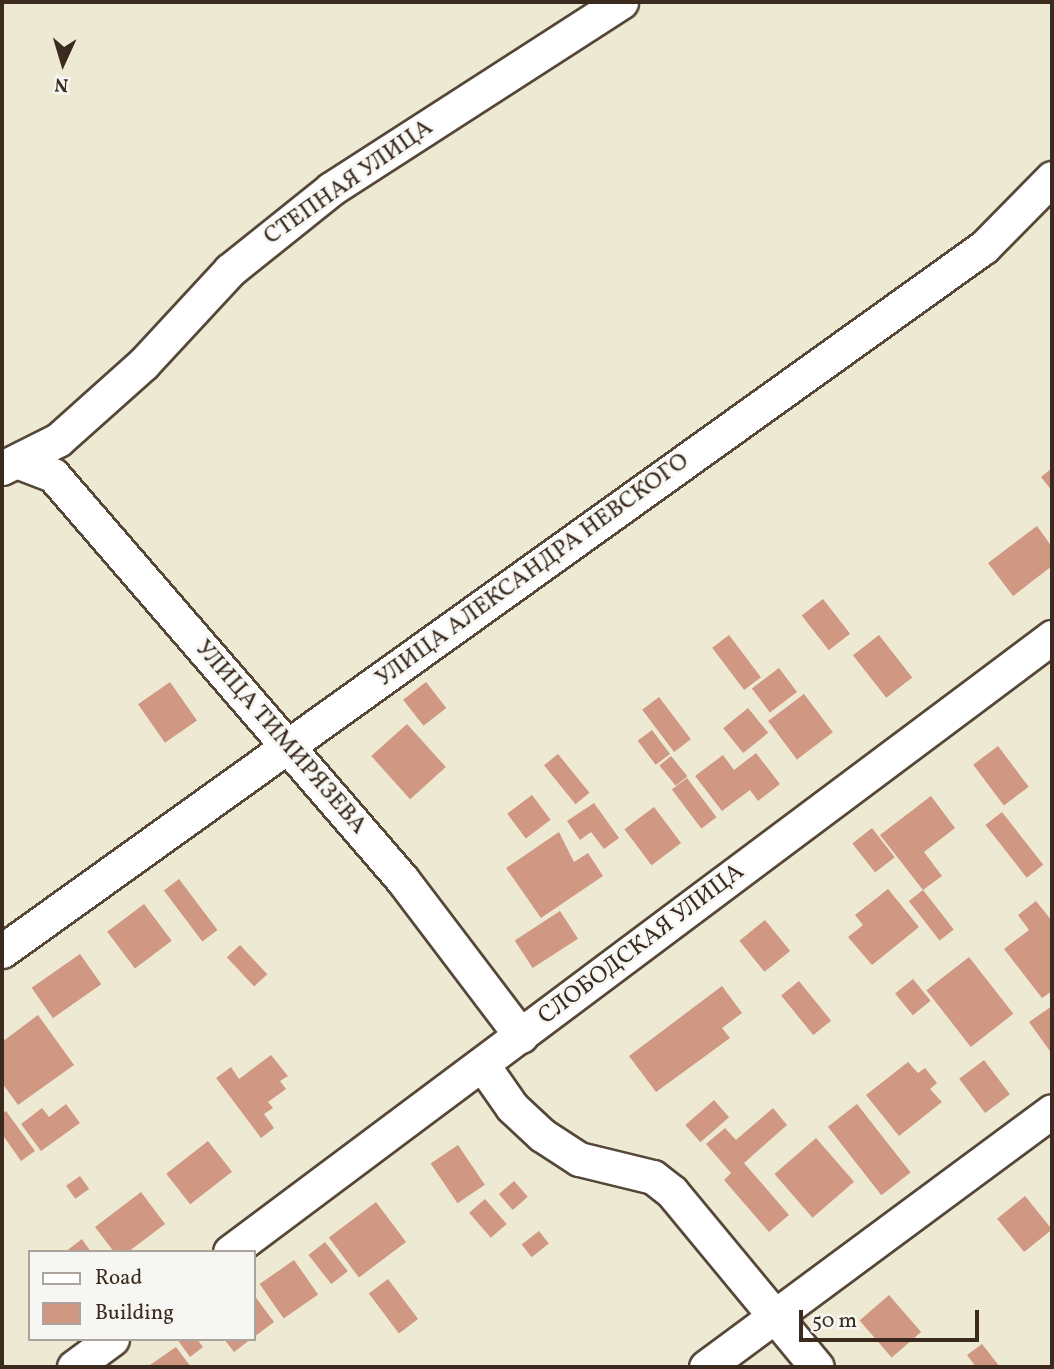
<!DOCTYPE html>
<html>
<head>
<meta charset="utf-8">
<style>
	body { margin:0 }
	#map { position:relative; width:1054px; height:1369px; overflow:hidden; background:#ede9d3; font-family:Vollkorn,serif }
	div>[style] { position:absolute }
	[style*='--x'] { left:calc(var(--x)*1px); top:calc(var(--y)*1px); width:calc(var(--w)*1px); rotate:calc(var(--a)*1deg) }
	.building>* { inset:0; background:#d09883; transform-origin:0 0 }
	.roads { filter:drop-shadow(2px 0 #564739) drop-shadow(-2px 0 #564739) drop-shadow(0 2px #564739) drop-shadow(0 -2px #564739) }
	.minor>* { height:33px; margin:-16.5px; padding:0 16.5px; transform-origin:16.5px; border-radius:16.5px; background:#fff }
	span { translate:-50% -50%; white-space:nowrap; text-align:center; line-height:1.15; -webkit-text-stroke:5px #f6f6f2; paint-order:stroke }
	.street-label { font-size:24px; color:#3b2a1e }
	.frame { position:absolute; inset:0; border:4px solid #3b2a1e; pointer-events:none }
	.legend { position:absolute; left:28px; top:1250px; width:228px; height:91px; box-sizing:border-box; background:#f6f6f2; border:2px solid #aba49d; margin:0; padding:9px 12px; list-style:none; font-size:21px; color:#3b2a1e }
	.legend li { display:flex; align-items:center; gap:14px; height:35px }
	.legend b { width:35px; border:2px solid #aba49d }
	.north { position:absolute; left:28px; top:28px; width:70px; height:70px; -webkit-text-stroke:5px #f6f6f2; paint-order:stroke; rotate:184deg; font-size:19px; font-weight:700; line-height:28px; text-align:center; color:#3b2a1e }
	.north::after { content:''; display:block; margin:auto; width:24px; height:32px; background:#3b2a1e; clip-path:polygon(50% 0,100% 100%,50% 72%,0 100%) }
	.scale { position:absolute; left:799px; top:1310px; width:180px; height:32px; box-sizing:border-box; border:4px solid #3b2a1e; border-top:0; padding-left:9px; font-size:21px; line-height:24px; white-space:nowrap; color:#3b2a1e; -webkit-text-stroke:5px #f6f6f2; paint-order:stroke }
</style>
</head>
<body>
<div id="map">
	<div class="building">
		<div style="clip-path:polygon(1052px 468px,1052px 491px,1041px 477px)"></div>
		<div style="clip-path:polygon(1037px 526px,1052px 547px,1052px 566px,1013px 596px,988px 563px)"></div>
		<div style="left:823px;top:599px;width:44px;height:27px;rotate:52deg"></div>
		<div style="left:729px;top:635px;width:53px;height:21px;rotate:53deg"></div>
		<div style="left:879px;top:635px;width:54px;height:33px;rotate:52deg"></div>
		<div style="left:779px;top:668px;width:30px;height:34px;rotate:53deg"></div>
		<div style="left:170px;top:682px;width:47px;height:39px;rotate:55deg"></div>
		<div style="left:426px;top:682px;width:33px;height:29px;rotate:52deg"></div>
		<div style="left:804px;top:694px;width:48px;height:45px;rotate:53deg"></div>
		<div style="left:659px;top:697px;width:53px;height:21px;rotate:53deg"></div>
		<div style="left:748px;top:708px;width:32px;height:32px;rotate:51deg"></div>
		<div style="left:407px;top:724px;width:58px;height:48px;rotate:48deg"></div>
		<div style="left:652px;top:730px;width:30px;height:18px;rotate:53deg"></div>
		<div style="left:998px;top:746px;width:51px;height:31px;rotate:53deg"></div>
		<div style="clip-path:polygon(756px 753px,780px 784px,758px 801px,750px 790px,722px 811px,695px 776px,723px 755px,734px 770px)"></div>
		<div style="left:558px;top:754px;width:50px;height:18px;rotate:51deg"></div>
		<div style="left:671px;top:756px;width:26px;height:15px;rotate:51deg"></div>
		<div style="left:687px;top:778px;width:49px;height:19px;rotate:53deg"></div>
		<div style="left:532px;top:795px;width:31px;height:31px;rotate:53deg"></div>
		<div style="clip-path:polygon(931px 796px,955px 828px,924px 852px,942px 876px,923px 890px,880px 835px)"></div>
		<div style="clip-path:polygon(594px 803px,619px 838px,604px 849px,591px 832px,580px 840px,567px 821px)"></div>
		<div style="left:654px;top:807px;width:45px;height:37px;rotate:53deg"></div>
		<div style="left:1002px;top:812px;width:67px;height:21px;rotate:52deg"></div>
		<div style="left:872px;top:828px;width:37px;height:25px;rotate:52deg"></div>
		<div style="clip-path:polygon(559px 832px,574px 862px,588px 853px,603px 876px,541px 918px,506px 868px)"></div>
		<div style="left:179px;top:879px;width:64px;height:19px;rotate:53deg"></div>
		<div style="clip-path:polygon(888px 889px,919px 927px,872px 965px,848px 937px,863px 925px,855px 915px)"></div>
		<div style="left:923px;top:890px;width:50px;height:18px;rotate:52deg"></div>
		<div style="clip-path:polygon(1036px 901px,1052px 921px,1052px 991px,1042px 998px,1004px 949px,1029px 930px,1018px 915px)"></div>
		<div style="left:144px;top:904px;width:46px;height:46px;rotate:53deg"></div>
		<div style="left:560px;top:911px;width:33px;height:54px;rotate:57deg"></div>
		<div style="left:765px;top:920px;width:40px;height:33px;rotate:51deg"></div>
		<div style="left:240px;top:945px;width:40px;height:18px;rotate:47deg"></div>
		<div style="left:80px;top:954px;width:37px;height:59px;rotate:55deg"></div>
		<div style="left:969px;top:957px;width:72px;height:54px;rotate:52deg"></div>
		<div style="left:913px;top:979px;width:28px;height:23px;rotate:51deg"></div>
		<div style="left:799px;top:981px;width:51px;height:23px;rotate:51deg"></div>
		<div style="clip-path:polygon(722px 986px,742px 1013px,722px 1028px,730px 1038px,656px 1092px,629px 1056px)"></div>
		<div style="clip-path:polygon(1052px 1006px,1052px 1054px,1029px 1022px)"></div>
		<div style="clip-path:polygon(38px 1015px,74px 1065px,18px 1105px,2px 1083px,2px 1042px)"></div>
		<div style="clip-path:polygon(271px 1055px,288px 1076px,280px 1081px,286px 1089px,268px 1102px,273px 1108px,264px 1114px,274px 1128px,261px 1138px,216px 1078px,231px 1067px,239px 1079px)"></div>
		<div style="left:984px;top:1060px;width:43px;height:31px;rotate:53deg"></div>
		<div style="clip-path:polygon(908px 1062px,918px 1073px,925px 1068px,937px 1083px,930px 1089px,942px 1102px,899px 1136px,866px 1095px)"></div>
		<div style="left:714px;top:1100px;width:23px;height:38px;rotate:49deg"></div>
		<div style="clip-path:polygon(66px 1104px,80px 1123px,41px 1151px,21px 1124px,42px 1108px,49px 1117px)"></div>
		<div style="left:857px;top:1104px;width:87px;height:37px;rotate:52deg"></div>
		<div style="clip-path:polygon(773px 1108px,787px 1125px,744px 1163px,789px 1215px,769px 1232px,724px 1180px,731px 1173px,706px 1144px,725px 1128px,736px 1140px)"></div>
		<div style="clip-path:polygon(6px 1111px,35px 1151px,21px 1161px,2px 1134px,2px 1114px)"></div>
		<div style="left:816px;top:1138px;width:58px;height:55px;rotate:49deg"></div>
		<div style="left:208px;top:1141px;width:39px;height:53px;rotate:52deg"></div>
		<div style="left:458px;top:1145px;width:48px;height:33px;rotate:56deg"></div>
		<div style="left:80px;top:1176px;width:16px;height:17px;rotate:55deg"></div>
		<div style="left:514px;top:1181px;width:21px;height:20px;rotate:49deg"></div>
		<div style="clip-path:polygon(141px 1192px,165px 1224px,128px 1252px,114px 1252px,95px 1227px)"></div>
		<div style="left:1025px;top:1196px;width:43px;height:36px;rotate:51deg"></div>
		<div style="left:485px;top:1199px;width:33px;height:21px;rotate:49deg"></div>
		<div style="left:376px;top:1202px;width:50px;height:59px;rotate:53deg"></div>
		<div style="left:539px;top:1231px;width:16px;height:22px;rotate:52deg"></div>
		<div style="clip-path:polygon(82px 1239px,91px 1252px,65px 1252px)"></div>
		<div style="left:325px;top:1242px;width:37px;height:21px;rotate:52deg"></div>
		<div style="left:294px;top:1260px;width:42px;height:42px;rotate:55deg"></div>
		<div style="left:388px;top:1279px;width:50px;height:24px;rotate:53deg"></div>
		<div style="clip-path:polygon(254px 1295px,274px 1322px,254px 1337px)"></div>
		<div style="left:889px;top:1295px;width:49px;height:39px;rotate:49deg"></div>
		<div style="clip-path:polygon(177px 1339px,197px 1339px,203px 1347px,190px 1357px)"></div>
		<div style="clip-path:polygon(224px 1339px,251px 1339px,234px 1352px)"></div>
		<div style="clip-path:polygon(982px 1344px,1000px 1367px,976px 1367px,967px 1355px)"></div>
		<div style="clip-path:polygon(176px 1347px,191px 1367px,147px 1367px)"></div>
	</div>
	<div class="roads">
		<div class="minor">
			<div style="--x:19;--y:462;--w:36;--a:21"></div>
			<div style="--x:53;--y:475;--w:534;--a:49.18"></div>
			<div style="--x:402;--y:879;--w:197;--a:52.8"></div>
			<div style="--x:2;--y:468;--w:63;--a:-26.6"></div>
			<div style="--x:58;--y:440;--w:115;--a:-41.8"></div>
			<div style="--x:144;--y:363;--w:127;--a:-47.2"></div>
			<div style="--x:230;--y:270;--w:129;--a:-38.7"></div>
			<div style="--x:331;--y:189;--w:345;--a:-32.8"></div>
			<div style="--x:2;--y:951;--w:1208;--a:-35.64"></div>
			<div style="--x:984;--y:247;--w:97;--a:-45.4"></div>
			<div style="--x:482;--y:1064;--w:52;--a:55.1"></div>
			<div style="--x:512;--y:1107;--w:41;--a:43"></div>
			<div style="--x:542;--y:1135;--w:44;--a:33"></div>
			<div style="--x:579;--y:1159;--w:76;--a:13.7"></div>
			<div style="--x:653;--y:1177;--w:24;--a:38"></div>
			<div style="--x:672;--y:1192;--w:227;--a:50.4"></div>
			<div style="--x:230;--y:1252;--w:1027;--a:-36.8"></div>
			<div style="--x:74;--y:1367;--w:47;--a:-36.4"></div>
			<div style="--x:706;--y:1367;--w:430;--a:-36.5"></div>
		</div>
	</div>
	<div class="street-label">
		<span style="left:349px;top:183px;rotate:-35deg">СТЕПНАЯ УЛИЦА</span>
		<span style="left:533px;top:571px;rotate:-36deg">УЛИЦА АЛЕКСАНДРА НЕВСКОГО</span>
		<span style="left:280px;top:738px;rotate:49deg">УЛИЦА ТИМИРЯЗЕВА</span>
		<span style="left:642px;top:945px;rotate:-37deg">СЛОБОДСКАЯ УЛИЦА</span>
	</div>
	<div class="frame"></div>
	<ul class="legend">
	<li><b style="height:9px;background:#fff"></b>Road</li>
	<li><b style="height:19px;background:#d09883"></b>Building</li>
	</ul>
	<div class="north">N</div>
	<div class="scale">50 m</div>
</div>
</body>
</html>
